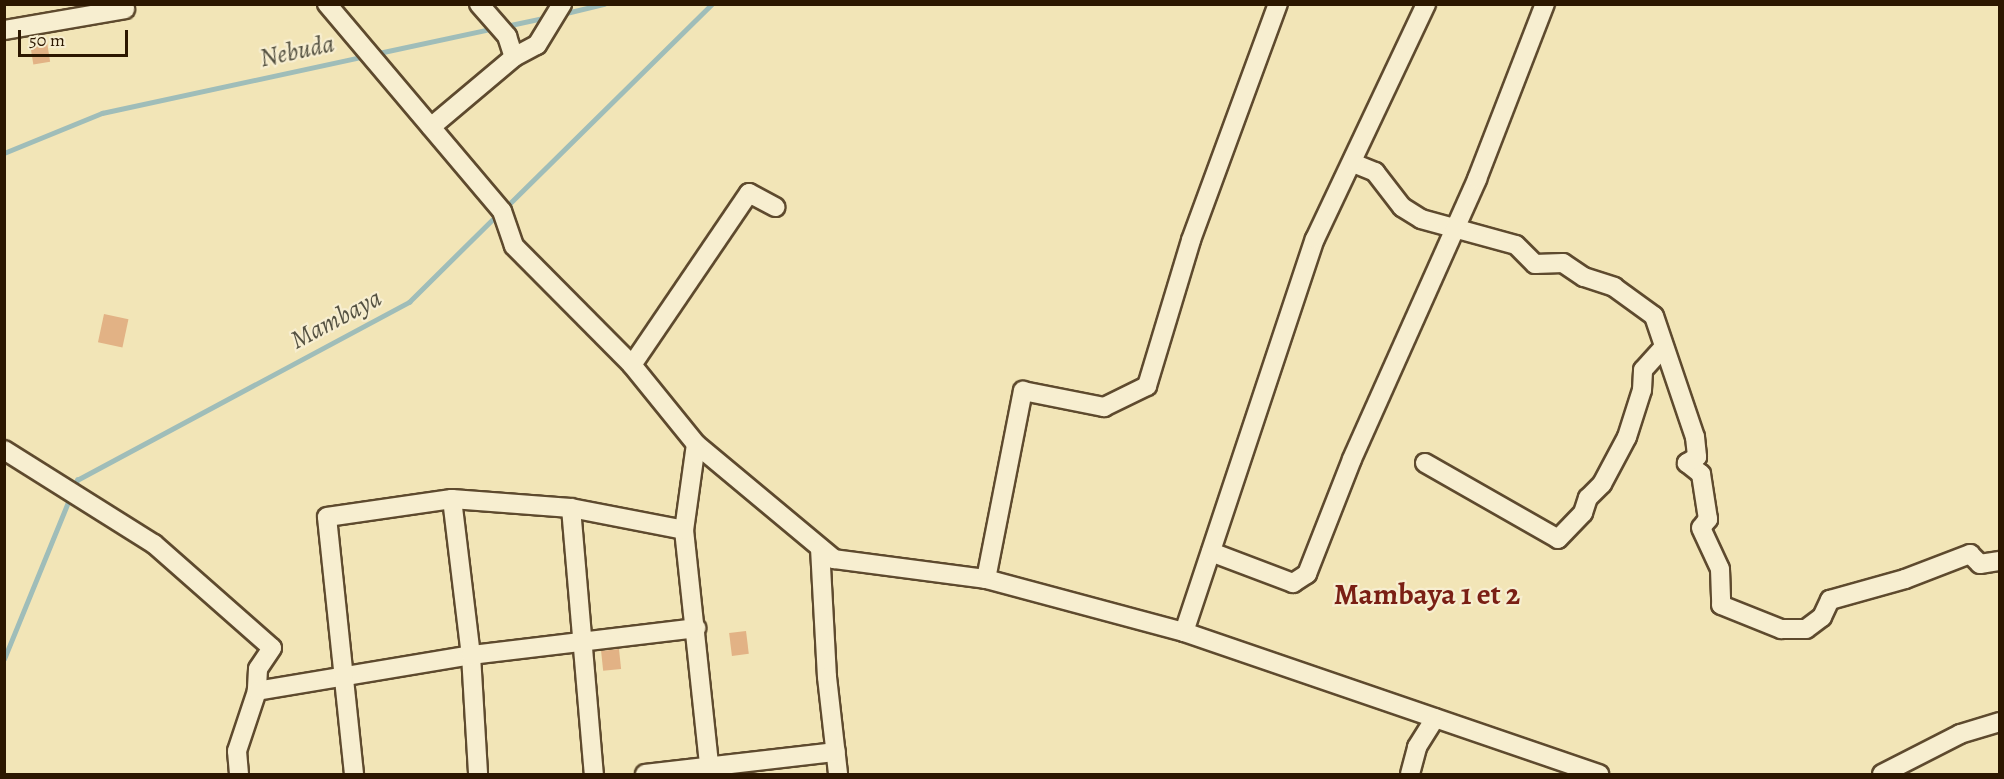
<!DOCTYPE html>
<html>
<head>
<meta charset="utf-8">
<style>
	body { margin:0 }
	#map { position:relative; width:2004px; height:779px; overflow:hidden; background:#f2e5b7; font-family:Alegreya,serif }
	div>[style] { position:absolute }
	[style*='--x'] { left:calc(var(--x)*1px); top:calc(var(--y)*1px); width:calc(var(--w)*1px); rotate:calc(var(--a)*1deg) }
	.stream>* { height:4.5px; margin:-2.25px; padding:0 2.25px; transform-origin:2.25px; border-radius:2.25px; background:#9fbdb9 }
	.building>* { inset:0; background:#e2b285; transform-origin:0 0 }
	.roads { filter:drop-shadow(2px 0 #5e4a2e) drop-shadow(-2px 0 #5e4a2e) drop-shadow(0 2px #5e4a2e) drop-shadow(0 -2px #5e4a2e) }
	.minor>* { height:18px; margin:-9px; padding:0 9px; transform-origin:9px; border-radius:9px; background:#f7eed0 }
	span { translate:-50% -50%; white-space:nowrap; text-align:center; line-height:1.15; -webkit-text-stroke:4.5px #f7eed0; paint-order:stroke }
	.water-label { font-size:26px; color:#545141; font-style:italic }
	.district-label { font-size:30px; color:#7a1f14; font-weight:700 }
	.frame { position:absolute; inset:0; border:6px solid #2c1700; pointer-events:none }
	.scale { position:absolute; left:18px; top:30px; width:110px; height:27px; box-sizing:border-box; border:3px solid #2c1700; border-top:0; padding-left:8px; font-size:18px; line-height:21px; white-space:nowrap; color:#2c1700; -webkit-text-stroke:4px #f7eed0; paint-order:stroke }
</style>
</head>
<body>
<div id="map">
	<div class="stream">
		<div style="--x:562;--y:14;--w:43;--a:-13.4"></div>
		<div style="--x:506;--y:26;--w:43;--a:-12.1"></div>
		<div style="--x:374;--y:54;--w:124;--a:-12.1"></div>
		<div style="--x:4;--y:153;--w:106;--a:-22.2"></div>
		<div style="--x:102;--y:113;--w:270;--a:-12.2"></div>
		<div style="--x:505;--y:208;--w:291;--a:-44.6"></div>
		<div style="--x:73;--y:489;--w:10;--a:-66"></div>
		<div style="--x:77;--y:480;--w:377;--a:-28.2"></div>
		<div style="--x:409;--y:302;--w:127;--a:-44.7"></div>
		<div style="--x:4;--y:659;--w:175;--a:-67.8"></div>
	</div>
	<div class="building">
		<div style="left:47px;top:42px;width:20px;height:17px;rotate:81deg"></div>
		<div style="left:104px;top:314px;width:25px;height:29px;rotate:12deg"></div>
		<div style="left:746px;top:631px;width:23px;height:17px;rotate:83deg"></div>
		<div style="left:619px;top:649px;width:20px;height:18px;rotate:84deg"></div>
	</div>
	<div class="roads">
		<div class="minor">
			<div style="--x:327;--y:4;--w:271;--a:49.8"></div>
			<div style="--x:502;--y:211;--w:37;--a:71"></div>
			<div style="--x:514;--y:246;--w:168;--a:45.2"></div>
			<div style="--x:632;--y:365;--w:102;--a:51"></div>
			<div style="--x:696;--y:444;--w:180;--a:39.8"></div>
			<div style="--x:834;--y:559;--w:153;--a:7.5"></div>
			<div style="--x:986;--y:579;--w:205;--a:15"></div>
			<div style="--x:1184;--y:632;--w:439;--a:18.9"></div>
			<div style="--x:479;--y:4;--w:43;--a:48.8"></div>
			<div style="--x:507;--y:36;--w:22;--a:72"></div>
			<div style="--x:4;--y:30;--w:123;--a:-9.8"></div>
			<div style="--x:431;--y:127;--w:109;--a:-40.1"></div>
			<div style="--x:514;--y:57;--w:26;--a:-28"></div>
			<div style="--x:537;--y:45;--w:48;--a:-58.6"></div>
			<div style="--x:1353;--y:163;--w:24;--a:22"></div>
			<div style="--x:1375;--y:172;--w:44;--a:52.4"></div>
			<div style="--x:1402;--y:207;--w:22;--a:32"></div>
			<div style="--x:1421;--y:219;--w:98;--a:15.3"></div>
			<div style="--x:1516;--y:245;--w:27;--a:45"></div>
			<div style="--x:1535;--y:264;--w:28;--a:-2"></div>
			<div style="--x:1563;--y:263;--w:25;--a:34"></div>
			<div style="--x:1584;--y:277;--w:32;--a:18"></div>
			<div style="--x:1614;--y:287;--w:49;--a:35.9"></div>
			<div style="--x:1654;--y:316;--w:128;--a:71.3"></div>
			<div style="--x:1695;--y:437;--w:20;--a:84"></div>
			<div style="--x:1697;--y:457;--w:12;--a:149"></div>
			<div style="--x:1687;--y:463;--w:18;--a:38"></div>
			<div style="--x:1701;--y:474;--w:46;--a:81.2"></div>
			<div style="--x:1708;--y:519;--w:11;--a:128"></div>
			<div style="--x:1701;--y:528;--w:45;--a:65.1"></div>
			<div style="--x:1720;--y:569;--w:36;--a:88"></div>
			<div style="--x:1721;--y:605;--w:65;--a:21.8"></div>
			<div style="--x:1781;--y:629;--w:25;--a:0"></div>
			<div style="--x:1806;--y:629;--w:20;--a:-37"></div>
			<div style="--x:1822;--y:617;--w:19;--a:-65"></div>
			<div style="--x:1830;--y:600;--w:78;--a:-15.6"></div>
			<div style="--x:1905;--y:579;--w:70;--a:-21"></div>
			<div style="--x:1970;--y:554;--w:14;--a:45"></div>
			<div style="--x:1980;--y:564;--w:20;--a:-9"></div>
			<div style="--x:632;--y:365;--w:208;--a:-55.8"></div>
			<div style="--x:749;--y:193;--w:30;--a:28"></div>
			<div style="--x:696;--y:444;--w:87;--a:97.9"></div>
			<div style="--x:684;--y:530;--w:245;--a:83.9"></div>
			<div style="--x:4;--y:450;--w:177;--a:32.1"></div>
			<div style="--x:154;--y:544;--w:157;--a:41.4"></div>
			<div style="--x:272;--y:648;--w:25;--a:124"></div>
			<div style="--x:258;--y:669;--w:22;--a:93"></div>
			<div style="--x:1425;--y:463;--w:153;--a:29.7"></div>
			<div style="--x:1558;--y:539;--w:36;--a:-46"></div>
			<div style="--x:1583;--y:513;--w:16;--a:-72"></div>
			<div style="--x:1588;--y:498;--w:20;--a:-45"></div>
			<div style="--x:1602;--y:484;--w:53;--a:-62"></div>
			<div style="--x:1627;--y:437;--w:49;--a:-72.3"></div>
			<div style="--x:1642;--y:390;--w:20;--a:-87"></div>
			<div style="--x:1643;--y:370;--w:30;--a:-48"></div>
			<div style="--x:452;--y:499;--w:157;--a:83.1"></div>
			<div style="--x:471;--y:655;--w:119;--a:86.6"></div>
			<div style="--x:571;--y:508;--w:267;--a:85.1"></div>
			<div style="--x:820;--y:548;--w:129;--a:86.9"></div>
			<div style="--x:827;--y:677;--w:98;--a:83.5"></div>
			<div style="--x:1211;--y:552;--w:88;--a:20.7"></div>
			<div style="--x:1293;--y:583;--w:17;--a:-33"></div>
			<div style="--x:1307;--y:574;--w:123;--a:-68.6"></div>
			<div style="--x:1352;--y:459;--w:307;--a:-65.9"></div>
			<div style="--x:1477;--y:179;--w:188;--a:-68.8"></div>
			<div style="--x:986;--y:579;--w:192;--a:-78.9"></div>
			<div style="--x:1023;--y:391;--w:83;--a:11.2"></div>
			<div style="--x:1104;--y:407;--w:48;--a:-26"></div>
			<div style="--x:1147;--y:386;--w:152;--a:-73.2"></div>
			<div style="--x:1191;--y:240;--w:252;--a:-69.8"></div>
			<div style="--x:1184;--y:632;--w:414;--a:-71.6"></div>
			<div style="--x:1315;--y:239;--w:260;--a:-64.7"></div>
			<div style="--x:239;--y:774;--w:23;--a:-95"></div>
			<div style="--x:237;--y:751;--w:63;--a:-71.6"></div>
			<div style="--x:257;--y:691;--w:217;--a:-9.5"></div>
			<div style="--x:471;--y:655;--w:227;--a:-6.8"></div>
			<div style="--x:354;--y:774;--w:258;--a:-96"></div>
			<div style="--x:327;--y:517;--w:126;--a:-8.2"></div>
			<div style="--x:452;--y:499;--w:119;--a:4.3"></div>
			<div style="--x:571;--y:508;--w:115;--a:11"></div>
			<div style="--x:645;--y:774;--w:192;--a:-6.6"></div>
			<div style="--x:1410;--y:774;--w:28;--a:-75"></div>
			<div style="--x:1417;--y:747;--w:34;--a:-58"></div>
			<div style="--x:1882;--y:774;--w:88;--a:-27.1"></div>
			<div style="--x:1960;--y:734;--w:42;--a:-16.7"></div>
		</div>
	</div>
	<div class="water-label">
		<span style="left:297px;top:51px;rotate:-12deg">Nebuda</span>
		<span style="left:336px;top:319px;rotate:-28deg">Mambaya</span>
	</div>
	<div class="district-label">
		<span style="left:1427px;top:594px">Mambaya 1 et 2</span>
	</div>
	<div class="frame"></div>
	<div class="scale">50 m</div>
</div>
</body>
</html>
